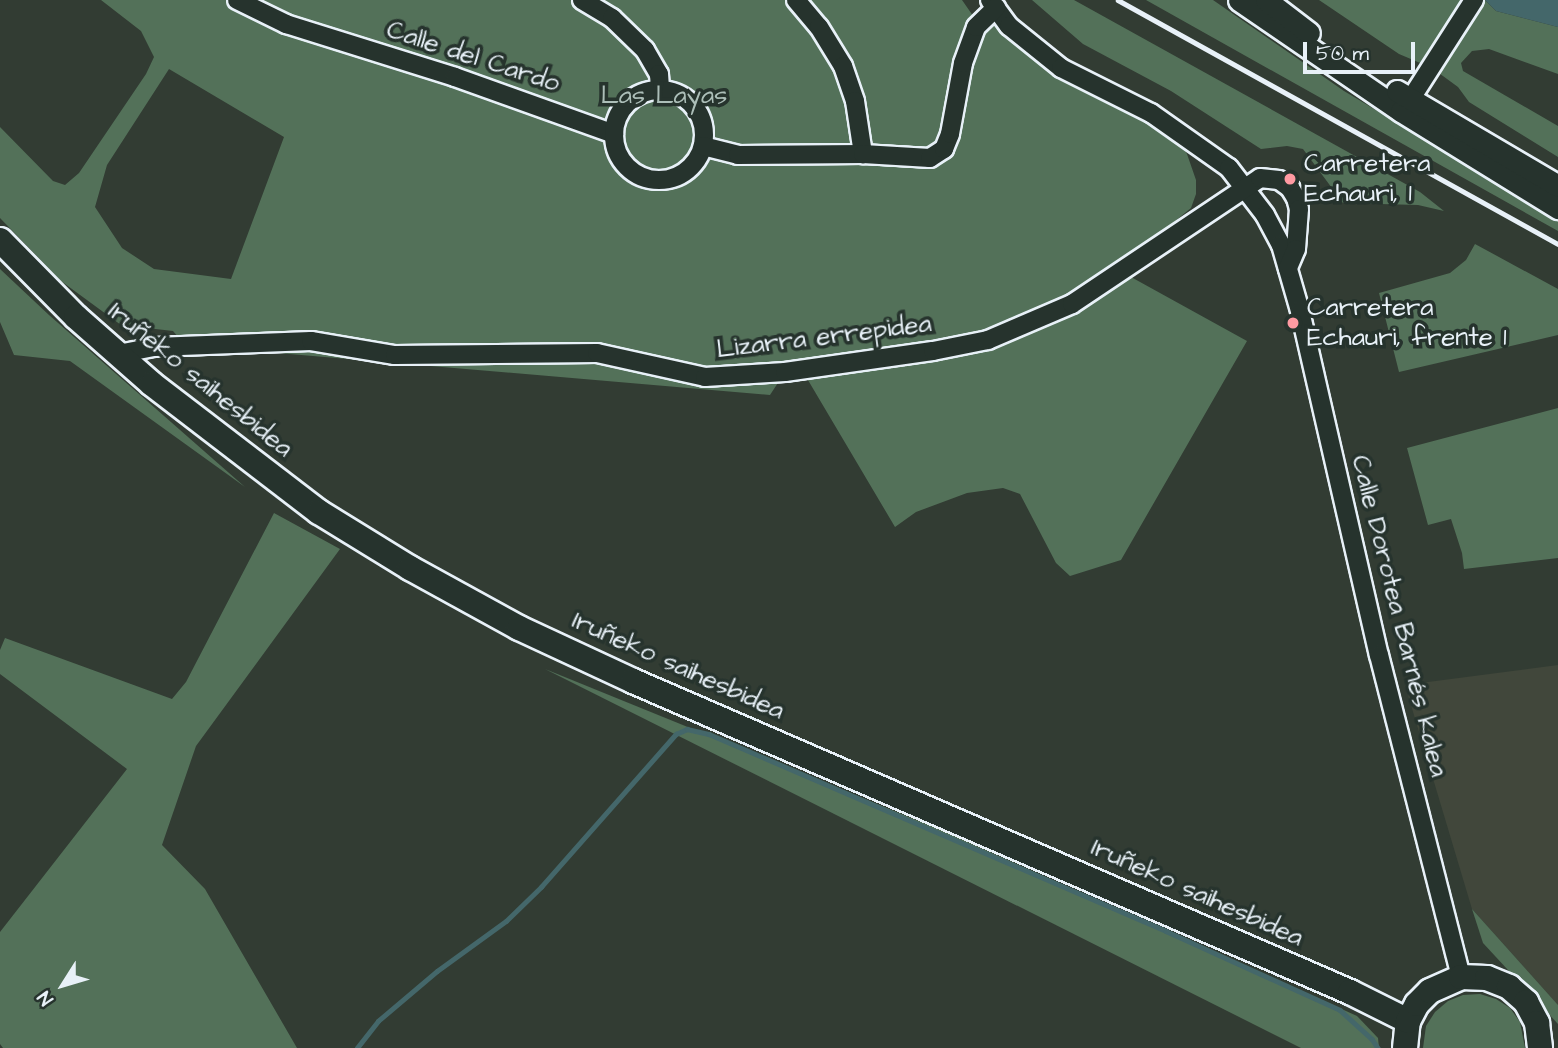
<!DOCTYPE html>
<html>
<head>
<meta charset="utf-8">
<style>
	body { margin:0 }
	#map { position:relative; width:1558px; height:1048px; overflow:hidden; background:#323c33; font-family:"Architects Daughter",sans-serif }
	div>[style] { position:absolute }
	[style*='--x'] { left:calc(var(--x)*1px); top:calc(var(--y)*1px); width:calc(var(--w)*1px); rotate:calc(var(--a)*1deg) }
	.built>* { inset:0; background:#41473b }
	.green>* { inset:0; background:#537159 }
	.water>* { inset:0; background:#44676a }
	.stream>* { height:4.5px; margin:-2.25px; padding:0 2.25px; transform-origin:2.25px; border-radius:2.25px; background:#44676a }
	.roads { filter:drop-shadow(2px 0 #e8f1f8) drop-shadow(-2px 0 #e8f1f8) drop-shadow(0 2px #e8f1f8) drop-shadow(0 -2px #e8f1f8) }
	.minor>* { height:18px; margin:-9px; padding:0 9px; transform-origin:9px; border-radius:9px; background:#26332d }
	.minor>.ring { margin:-9px; padding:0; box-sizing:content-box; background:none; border:18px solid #26332d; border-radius:50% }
	.major>* { height:21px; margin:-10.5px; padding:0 10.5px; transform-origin:10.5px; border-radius:10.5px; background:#26332d }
	.highway>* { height:24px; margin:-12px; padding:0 12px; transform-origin:12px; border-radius:12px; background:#26332d }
	.rail>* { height:4.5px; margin:-2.25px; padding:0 2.25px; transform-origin:2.25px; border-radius:2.25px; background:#e8f1f8 }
	.dots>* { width:19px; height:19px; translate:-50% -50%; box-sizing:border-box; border:4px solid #26332d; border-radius:50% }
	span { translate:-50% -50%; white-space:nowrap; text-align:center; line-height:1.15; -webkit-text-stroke:7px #26332d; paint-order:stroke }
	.street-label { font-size:26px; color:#e8f1f8 }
	.park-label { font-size:26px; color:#acbeb8 }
	.poi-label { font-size:26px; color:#e8f1f8 }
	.left { translate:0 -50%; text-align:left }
	.north { position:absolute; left:28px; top:950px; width:70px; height:70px; -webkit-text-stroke:5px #26332d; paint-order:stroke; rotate:233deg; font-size:19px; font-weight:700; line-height:28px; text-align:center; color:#e8f1f8 }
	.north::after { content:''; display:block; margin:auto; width:24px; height:32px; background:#e8f1f8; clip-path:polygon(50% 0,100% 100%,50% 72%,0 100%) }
	.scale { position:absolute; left:1303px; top:42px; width:112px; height:32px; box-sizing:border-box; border:4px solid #e8f1f8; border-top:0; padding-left:9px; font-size:21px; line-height:24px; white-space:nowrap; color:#e8f1f8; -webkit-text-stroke:5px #26332d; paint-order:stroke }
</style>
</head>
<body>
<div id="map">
	<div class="built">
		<div style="clip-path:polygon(1558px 665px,1558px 1005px,1472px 909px,1405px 685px)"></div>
	</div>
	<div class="green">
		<div style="clip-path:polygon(evenodd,101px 0,962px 0,985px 33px,996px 8px,1061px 68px,1167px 122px,1187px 154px,1196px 180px,1196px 194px,1191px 208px,1119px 267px,1131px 277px,1247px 341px,1121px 560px,1070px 576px,1056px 563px,1020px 494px,1003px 488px,967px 493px,916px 512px,895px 527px,802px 370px,785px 372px,770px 395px,185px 345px,173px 331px,121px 325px,61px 281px,0 218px,0 127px,53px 181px,65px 185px,79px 173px,146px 74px,154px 57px,141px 31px,101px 0,169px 69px,284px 137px,231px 279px,154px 269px,122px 248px,95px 207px,107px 165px,169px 69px)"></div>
		<div style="clip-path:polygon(1032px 0,1074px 0,1420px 192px,1444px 211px,1418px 205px,1343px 203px,1303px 149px,1287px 146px,1261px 149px,1171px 91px,1083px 44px)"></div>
		<div style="clip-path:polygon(1146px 0,1213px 0,1344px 91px,1558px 219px,1558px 231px)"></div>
		<div style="clip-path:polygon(1319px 0,1485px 0,1496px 11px,1558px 27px,1558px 74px,1489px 49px,1472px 51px,1461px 63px,1463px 71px,1558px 126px,1558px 157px,1469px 102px,1458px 87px,1432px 68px,1399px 54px)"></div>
		<div style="clip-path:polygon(1475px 244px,1558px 289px,1558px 335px,1399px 372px,1379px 293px,1450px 273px,1466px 260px)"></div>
		<div style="clip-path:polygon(0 269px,49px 315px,245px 487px,70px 361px,14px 355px,0 322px)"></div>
		<div style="clip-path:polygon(1558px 408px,1558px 558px,1464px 569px,1462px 553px,1451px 519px,1428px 525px,1407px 448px)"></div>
		<div style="clip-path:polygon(274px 513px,340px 549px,196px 746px,162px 845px,205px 889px,297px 1048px,3px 1048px,0 1044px,0 932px,127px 769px,0 674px,0 650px,5px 638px,172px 699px,186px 682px)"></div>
		<div style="clip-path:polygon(545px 669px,936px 828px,1335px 1006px,1357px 1016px,1378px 1038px,1379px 1048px,1301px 1048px)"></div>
		<div style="clip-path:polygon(1472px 909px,1558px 1005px,1558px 1024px,1483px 943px)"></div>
		<div style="clip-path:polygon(1480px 994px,1496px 999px,1510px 1008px,1520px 1022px,1525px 1048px,1423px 1048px,1426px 1026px,1435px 1012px,1448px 1001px,1463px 995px)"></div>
	</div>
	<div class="water">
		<div style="clip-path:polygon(1485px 0,1558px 0,1558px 27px,1496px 11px)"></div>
	</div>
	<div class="stream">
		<div style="--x:357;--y:1048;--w:34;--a:-52"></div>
		<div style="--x:378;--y:1021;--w:77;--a:-40.3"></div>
		<div style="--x:437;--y:971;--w:85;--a:-35.9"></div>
		<div style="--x:506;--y:921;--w:49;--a:-44.2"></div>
		<div style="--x:541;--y:887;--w:204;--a:-48.6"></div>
		<div style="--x:676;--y:734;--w:12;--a:-24"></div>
		<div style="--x:687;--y:729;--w:23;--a:13"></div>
		<div style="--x:709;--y:734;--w:498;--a:23.3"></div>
		<div style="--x:1166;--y:931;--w:191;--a:24.4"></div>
		<div style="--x:1340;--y:1010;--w:43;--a:42.2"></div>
		<div style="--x:1372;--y:1039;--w:11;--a:56"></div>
	</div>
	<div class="roads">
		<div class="minor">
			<div style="--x:237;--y:0;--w:55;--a:26.1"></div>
			<div style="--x:286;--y:24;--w:177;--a:17.4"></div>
			<div style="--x:455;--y:77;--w:169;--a:19.7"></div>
			<div style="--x:582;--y:0;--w:35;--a:31"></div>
			<div style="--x:612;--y:18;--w:46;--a:44.1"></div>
			<div style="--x:645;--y:50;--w:28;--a:60"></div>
			<div style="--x:659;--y:74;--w:16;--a:86"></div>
			<div style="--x:796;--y:0;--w:35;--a:50"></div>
			<div style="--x:819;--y:27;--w:46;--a:58.4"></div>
			<div style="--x:843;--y:66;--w:37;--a:71"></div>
			<div style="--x:855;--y:101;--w:54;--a:81.4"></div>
			<div style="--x:990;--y:0;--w:32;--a:54"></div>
			<div style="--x:1009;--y:26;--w:67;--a:38.9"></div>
			<div style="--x:1061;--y:68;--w:101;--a:26.6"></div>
			<div style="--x:1151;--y:113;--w:95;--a:35.2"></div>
			<div style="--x:1229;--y:168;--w:59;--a:52.5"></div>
			<div style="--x:1265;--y:215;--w:34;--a:62"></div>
			<div style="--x:1281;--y:245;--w:69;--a:73.9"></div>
			<div style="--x:1300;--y:311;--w:353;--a:77.1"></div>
			<div style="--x:1379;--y:655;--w:332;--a:75.7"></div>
			<div class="ring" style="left:614px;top:90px;width:72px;height:72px"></div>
			<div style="--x:1410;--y:100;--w:119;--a:-57.4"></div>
			<div style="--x:703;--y:146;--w:36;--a:14"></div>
			<div style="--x:738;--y:155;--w:125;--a:-0.5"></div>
			<div style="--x:863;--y:154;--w:67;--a:3.4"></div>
			<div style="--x:930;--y:158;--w:17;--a:-33"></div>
			<div style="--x:944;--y:149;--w:16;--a:-68"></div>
			<div style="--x:950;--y:134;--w:72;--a:-79.6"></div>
			<div style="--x:963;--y:63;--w:38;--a:-70"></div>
			<div style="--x:976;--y:27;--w:28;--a:-44"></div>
			<div style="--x:118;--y:354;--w:38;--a:-11"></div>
			<div style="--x:155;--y:347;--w:156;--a:-2.2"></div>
			<div style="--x:311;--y:341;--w:85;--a:9.5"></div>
			<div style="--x:395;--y:355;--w:202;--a:-0.6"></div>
			<div style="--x:597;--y:353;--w:111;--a:12.5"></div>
			<div style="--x:705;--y:377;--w:80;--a:-3.6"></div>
			<div style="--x:785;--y:372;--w:149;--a:-8.1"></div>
			<div style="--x:933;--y:351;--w:56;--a:-11.3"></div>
			<div style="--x:988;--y:340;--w:91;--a:-23.2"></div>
			<div style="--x:1072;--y:304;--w:226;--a:-33.8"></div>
			<div style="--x:1260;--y:178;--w:19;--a:6"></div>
			<div style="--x:1279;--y:180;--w:14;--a:36"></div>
			<div style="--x:1290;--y:188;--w:12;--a:59"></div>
			<div style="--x:1296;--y:198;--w:11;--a:75"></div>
			<div style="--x:1299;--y:209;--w:40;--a:94.3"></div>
			<div style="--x:1296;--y:249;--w:21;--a:113"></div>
		</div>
		<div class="major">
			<div style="--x:1239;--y:0;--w:196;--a:34.4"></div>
			<div style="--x:1401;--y:111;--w:185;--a:31.7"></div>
			<div style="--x:1266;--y:0;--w:54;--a:37.5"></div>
			<div style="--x:1397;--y:91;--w:187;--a:30.5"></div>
		</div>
		<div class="highway">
			<div style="--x:0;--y:240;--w:108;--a:45.4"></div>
			<div style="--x:76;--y:317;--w:101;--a:41.4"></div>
			<div style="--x:152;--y:384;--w:210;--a:37.5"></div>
			<div style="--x:319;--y:512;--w:107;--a:31.6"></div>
			<div style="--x:410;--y:568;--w:124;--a:28.8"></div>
			<div style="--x:519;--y:628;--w:126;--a:24.9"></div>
			<div style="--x:633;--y:681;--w:782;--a:23.45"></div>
			<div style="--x:1350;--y:992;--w:65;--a:26.6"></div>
			<div style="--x:1405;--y:1048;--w:27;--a:-84"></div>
			<div style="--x:1408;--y:1021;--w:19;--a:-62"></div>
			<div style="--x:1417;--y:1004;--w:18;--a:-45"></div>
			<div style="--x:1430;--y:991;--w:34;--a:-24"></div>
			<div style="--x:1461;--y:977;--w:26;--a:2"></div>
			<div style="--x:1487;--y:978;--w:24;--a:22"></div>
			<div style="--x:1509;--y:987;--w:23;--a:41"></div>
			<div style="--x:1526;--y:1002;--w:24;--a:62"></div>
			<div style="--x:1537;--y:1023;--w:25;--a:83"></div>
		</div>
	</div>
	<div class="rail">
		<div style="--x:1118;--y:0;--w:503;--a:29.01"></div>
	</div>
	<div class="dots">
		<div style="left:1290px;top:179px;background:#ff9aa2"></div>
		<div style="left:1293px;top:323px;background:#ff9aa2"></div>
	</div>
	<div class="street-label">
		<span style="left:473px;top:57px;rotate:18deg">Calle del Cardo</span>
		<span style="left:824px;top:337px;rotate:-7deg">Lizarra errepidea</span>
		<span style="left:200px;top:380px;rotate:39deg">Iruñeko saihesbidea</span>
		<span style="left:1399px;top:616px;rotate:76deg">Calle Dorotea Barnés kalea</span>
		<span style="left:678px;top:666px;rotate:24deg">Iruñeko saihesbidea</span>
		<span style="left:1197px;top:893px;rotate:24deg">Iruñeko saihesbidea</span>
	</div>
	<div class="park-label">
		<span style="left:664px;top:96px">Las Layas</span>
	</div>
	<div class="poi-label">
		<span class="left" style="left:1304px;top:179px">Carretera<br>Echauri, 1</span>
		<span class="left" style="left:1307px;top:323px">Carretera<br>Echauri, frente 1</span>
	</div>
	<div class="north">N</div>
	<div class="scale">50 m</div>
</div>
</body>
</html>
